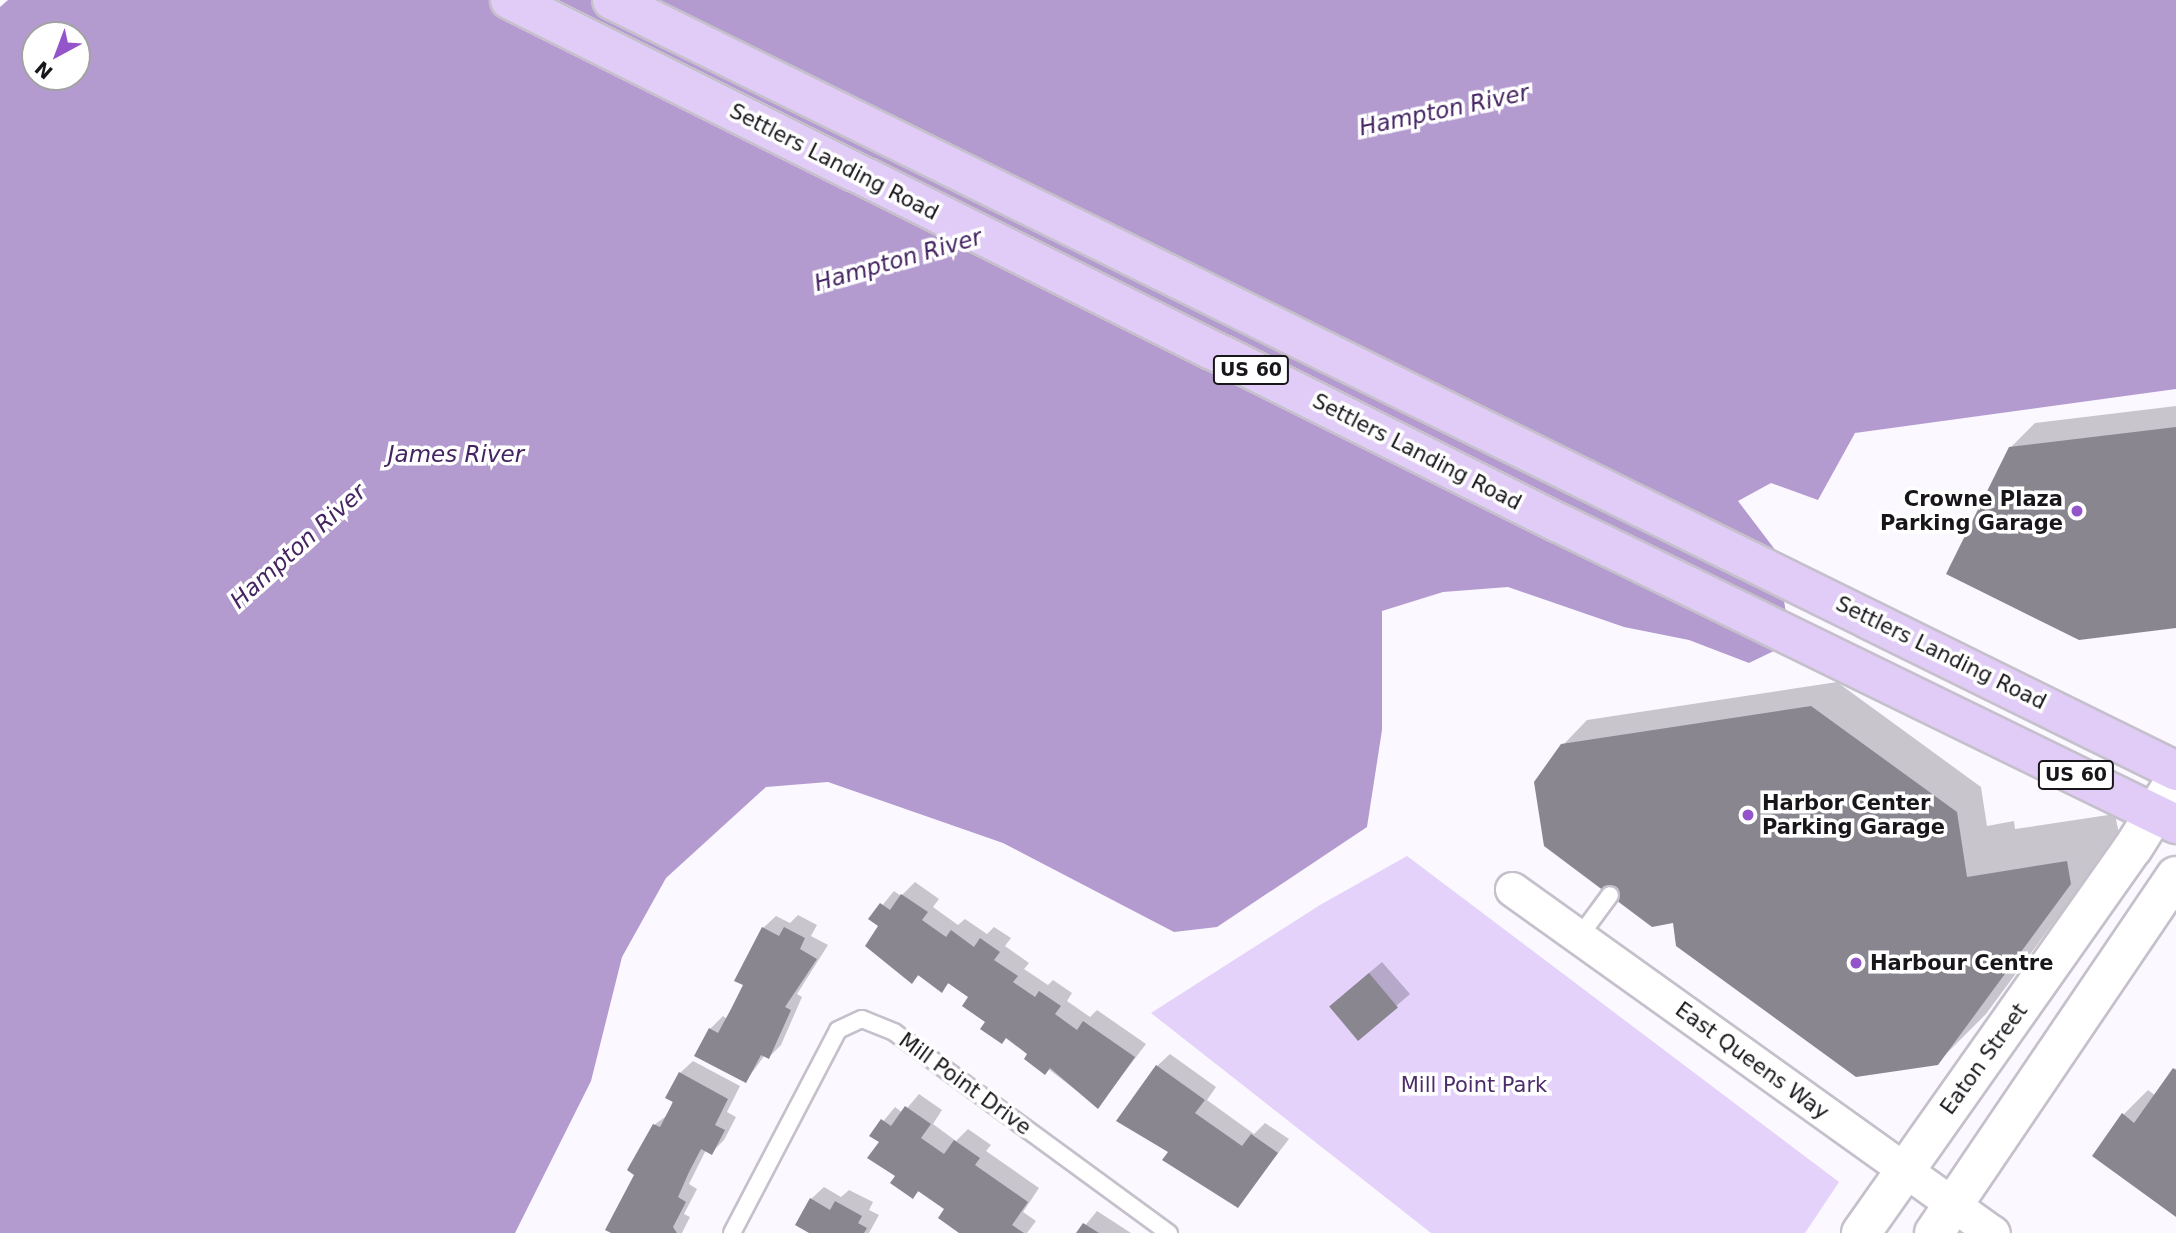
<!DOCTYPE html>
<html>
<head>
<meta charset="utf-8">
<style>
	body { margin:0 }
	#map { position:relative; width:2176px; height:1233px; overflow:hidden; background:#fbf8ff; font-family:"DejaVu Sans",sans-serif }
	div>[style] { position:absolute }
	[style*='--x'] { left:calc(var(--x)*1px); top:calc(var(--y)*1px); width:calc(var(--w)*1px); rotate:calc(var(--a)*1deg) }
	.green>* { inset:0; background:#e4d2fa }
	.water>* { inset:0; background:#b49bcf }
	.shadow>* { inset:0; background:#0003 }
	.building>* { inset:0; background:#8a868f; transform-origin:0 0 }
	.roads { filter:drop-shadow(2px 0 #c5c0cb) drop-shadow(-2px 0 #c5c0cb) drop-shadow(0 2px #c5c0cb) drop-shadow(0 -2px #c5c0cb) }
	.lane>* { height:16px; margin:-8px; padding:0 8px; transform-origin:8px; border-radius:8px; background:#fff }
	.street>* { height:33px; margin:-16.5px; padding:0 16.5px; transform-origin:16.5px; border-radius:16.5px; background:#fff }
	.secondary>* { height:38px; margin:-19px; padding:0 19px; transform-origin:19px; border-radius:19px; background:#fff }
	.primary>* { height:38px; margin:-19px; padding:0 19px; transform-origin:19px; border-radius:19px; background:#e0ccf6 }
	.dots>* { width:19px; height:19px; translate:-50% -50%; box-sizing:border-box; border:4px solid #fff; border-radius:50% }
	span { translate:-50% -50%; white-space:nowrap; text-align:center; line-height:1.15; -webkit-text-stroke:7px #fff; paint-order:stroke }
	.shield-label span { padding:2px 5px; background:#fff; border:2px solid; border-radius:5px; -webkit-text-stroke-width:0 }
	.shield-label { font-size:19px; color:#18161a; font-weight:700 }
	.street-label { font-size:21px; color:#18161a }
	.poi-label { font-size:21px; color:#18161a; font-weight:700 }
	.right { translate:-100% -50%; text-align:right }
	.left { translate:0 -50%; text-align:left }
	.park-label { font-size:21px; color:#4d2c6b }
	.water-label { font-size:23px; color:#452462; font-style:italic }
	.north { position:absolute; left:21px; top:21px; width:70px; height:70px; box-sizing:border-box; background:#fff; border:2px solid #a3a2a3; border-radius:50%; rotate:221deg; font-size:19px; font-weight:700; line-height:28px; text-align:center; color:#18161a }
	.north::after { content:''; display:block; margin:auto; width:24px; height:32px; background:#9455cb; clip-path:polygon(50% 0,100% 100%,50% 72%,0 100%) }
</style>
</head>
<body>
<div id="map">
	<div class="green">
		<div style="clip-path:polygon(1407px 856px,1839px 1182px,1805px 1233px,1431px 1233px,1151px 1013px,1320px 905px)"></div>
	</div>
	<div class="water">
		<div style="clip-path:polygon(evenodd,8px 0,2176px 0,2176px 389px,1855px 433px,1818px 500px,1771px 483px,1738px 501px,1776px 551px,1786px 613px,1780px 648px,1749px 663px,1689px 640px,1624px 627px,1508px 587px,1443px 592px,1382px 611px,1382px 730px,1367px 827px,1217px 927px,1174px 932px,1003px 843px,828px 782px,766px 787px,666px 878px,622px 957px,591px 1081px,515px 1233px,0 1233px,0 7px,8px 0,35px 35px,77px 35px,77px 77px,35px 77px,35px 35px)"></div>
	</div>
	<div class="shadow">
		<div style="clip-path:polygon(2176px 406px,2176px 627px,2010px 448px,2035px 423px)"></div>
		<div style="clip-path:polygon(1837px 682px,1981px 787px,1987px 826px,2014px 821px,2015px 829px,2115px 814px,2119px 834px,1986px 1014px,1937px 1063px,1674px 921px,1562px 746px,1587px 720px)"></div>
		<div style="clip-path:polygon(915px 882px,939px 899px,933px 907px,958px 925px,965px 919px,987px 934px,994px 927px,1011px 938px,1005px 946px,1029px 963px,1024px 969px,1048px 985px,1053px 980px,1072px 993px,1067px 1001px,1090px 1017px,1097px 1010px,1146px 1044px,1098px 1107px,987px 1022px,970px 997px,950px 982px,942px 990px,920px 974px,912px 982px,881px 926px,871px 919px,894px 891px,901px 896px)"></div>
		<div style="clip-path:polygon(798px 915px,817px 925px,811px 936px,828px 945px,797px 994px,802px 997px,781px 1045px,769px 1057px,765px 1055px,746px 1081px,710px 1029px,723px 1016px,727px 1019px,745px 984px,763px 928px,776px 916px,790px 923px)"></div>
		<div style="clip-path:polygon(1382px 962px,1410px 994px,1358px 1039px,1344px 994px)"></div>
		<div style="clip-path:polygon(1170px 1054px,1216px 1087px,1207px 1100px,1254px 1134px,1265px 1123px,1289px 1139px,1237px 1206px,1170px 1151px,1157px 1066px)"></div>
		<div style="clip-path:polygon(693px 1061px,740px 1086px,727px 1112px,736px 1117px,724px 1140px,711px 1153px,706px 1150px,689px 1184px,697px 1189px,684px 1214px,690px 1217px,682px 1233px,615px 1233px,654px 1125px,669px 1114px,680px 1073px)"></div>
		<div style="clip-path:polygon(2176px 1068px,2176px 1214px,2123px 1115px,2148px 1090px,2156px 1096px)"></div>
		<div style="clip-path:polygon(919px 1094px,942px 1110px,933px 1124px,956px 1141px,968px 1129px,991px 1145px,986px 1151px,1039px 1188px,1023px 1212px,1036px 1221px,1027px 1233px,962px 1233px,947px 1209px,920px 1190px,913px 1197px,881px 1141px,872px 1135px,895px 1107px,903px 1113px)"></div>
		<div style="clip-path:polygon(824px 1187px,841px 1197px,849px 1190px,873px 1202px,869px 1210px,879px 1215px,869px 1233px,811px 1233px,811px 1199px)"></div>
		<div style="clip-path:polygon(1097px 1211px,1131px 1233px,1079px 1233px)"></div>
	</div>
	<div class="building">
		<div style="clip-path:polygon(2176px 427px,2176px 628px,2079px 640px,1946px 574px,2009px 447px)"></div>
		<div style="clip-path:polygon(1811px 706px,1957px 812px,1967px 877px,2067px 861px,2071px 884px,1938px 1065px,1856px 1077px,1676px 946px,1673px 923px,1652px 927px,1544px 846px,1534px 782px,1561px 744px)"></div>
		<div style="clip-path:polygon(901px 894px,928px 912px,922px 920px,946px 937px,951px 930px,974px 947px,980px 938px,1000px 952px,994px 960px,1018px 976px,1013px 982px,1035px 997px,1039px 991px,1061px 1006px,1055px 1014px,1077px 1030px,1083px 1021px,1135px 1057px,1098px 1109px,1050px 1068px,1045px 1075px,1024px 1059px,1027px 1054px,1006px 1038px,1002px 1044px,980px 1029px,985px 1022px,962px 1006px,968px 997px,948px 983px,942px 993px,918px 975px,912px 984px,865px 946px,878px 926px,868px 919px,880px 903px,890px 910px)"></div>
		<div style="clip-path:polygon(762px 927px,779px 936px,784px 927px,805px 938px,800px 949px,817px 959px,785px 1007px,791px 1010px,769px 1059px,761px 1055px,746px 1083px,694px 1056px,709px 1028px,718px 1033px,731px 1009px,743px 985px,734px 981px)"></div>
		<div style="left:1369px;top:973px;width:45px;height:52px;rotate:50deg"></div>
		<div style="clip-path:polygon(1156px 1065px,1205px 1100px,1195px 1113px,1242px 1146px,1251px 1134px,1278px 1153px,1238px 1208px,1162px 1160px,1168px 1152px,1116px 1121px)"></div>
		<div style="clip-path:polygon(2173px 1068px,2176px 1070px,2176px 1217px,2092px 1156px,2122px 1113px,2134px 1123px)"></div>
		<div style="clip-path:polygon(679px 1072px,728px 1099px,715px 1125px,725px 1130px,712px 1155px,701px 1149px,689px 1172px,678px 1197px,686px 1202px,673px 1227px,677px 1233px,611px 1233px,605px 1230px,634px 1175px,627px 1170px,653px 1124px,660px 1127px,673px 1102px,665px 1098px)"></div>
		<div style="clip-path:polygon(905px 1106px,931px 1124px,921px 1138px,944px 1154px,954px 1140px,980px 1158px,975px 1165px,1028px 1202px,1012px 1225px,1024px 1233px,959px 1233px,938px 1218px,944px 1209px,918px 1191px,913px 1199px,890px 1183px,895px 1176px,867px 1158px,879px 1142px,869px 1136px,881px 1119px,891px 1126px)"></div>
		<div style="clip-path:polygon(810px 1198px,830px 1210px,835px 1201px,862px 1216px,858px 1223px,867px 1228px,864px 1233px,809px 1233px,795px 1225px)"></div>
		<div style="clip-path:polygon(1083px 1223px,1099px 1233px,1076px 1233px)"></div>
	</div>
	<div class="roads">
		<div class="lane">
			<div style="--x:1579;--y:937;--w:52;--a:-53.6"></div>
			<div style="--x:732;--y:1233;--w:229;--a:-62.4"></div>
			<div style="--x:838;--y:1030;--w:26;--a:-25"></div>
			<div style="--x:862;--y:1019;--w:35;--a:22"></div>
			<div style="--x:894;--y:1032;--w:341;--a:36.2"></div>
		</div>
		<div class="street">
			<div style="--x:1512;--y:889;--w:591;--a:35.57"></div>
		</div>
		<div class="secondary">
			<div style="--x:1861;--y:1233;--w:471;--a:-54.8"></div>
			<div style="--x:2133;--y:848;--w:81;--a:-58.1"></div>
			<div style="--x:1934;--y:1233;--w:431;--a:-55.9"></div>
		</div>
		<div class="primary">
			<div style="--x:510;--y:0;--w:1172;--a:26.5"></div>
			<div style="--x:1559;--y:523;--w:687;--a:26.01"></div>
			<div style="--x:612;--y:0;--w:1744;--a:26.24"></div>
		</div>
	</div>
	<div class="dots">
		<div style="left:2077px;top:511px;background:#9455cb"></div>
		<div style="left:1748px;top:815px;background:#9455cb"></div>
		<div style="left:1856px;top:963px;background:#9455cb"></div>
	</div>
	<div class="shield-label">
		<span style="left:1251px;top:370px">US 60</span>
		<span style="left:2076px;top:775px">US 60</span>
	</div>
	<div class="street-label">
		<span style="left:834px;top:162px;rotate:27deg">Settlers Landing Road</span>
		<span style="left:1417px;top:452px;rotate:27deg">Settlers Landing Road</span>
		<span style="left:1941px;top:653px;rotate:26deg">Settlers Landing Road</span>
		<span style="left:1984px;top:1059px;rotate:-54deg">Eaton Street</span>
		<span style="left:1752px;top:1061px;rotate:36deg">East Queens Way</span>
		<span style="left:965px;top:1084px;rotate:36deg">Mill Point Drive</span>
	</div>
	<div class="poi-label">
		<span class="right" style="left:2063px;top:511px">Crowne Plaza<br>Parking Garage</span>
		<span class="left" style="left:1762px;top:815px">Harbor Center<br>Parking Garage</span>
		<span class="left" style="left:1870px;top:963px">Harbour Centre</span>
	</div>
	<div class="park-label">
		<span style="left:1474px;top:1085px">Mill Point Park</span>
	</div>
	<div class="water-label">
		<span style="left:1444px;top:110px;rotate:-12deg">Hampton River</span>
		<span style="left:898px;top:260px;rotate:-16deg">Hampton River</span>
		<span style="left:456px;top:454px">James River</span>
		<span style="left:298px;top:546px;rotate:-42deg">Hampton River</span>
	</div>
	<div class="north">N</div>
</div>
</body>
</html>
